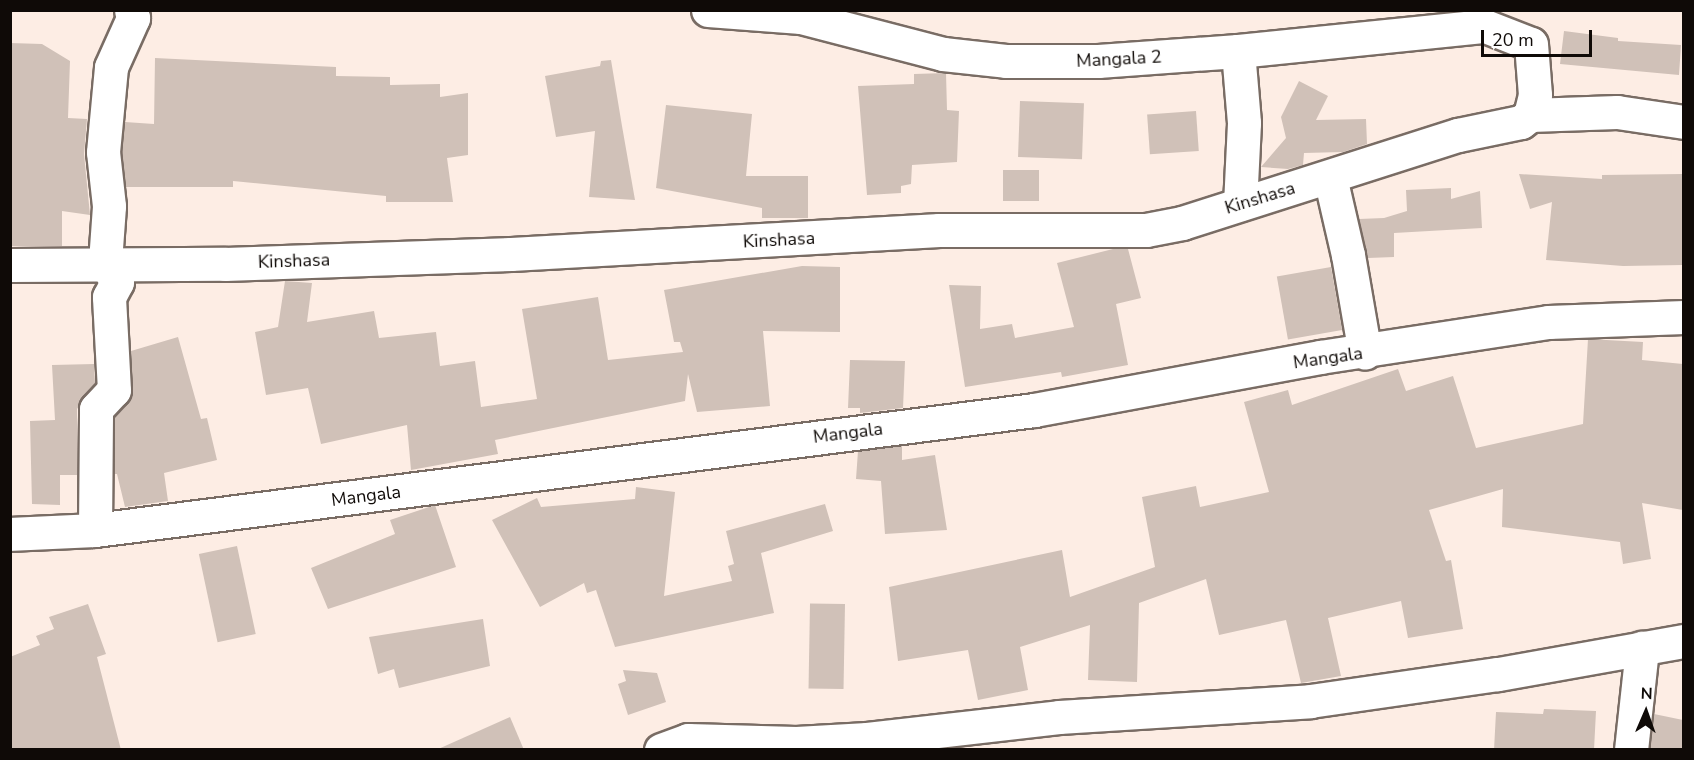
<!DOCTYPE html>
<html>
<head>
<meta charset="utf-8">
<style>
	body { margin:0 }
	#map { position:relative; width:1694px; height:760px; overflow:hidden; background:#fdede4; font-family:"Nunito Sans",sans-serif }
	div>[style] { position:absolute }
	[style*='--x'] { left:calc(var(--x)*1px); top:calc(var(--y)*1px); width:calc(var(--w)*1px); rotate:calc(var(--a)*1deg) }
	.building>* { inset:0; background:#d0c1b8; transform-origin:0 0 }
	.roads { filter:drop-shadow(2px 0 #796c64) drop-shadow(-2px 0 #796c64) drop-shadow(0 2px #796c64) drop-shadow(0 -2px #796c64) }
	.minor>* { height:33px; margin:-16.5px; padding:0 16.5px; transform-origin:16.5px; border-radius:16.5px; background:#fff }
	span { translate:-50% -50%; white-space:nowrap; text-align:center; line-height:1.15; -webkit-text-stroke:4.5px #fff; paint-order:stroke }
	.street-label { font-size:18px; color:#0f0a07 }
	.frame { position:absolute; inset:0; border:12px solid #0f0a07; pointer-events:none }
	.north { position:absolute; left:1616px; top:682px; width:60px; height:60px; -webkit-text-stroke:4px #fff; paint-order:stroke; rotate:2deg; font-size:16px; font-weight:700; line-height:24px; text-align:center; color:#0f0a07 }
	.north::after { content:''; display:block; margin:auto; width:21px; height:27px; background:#0f0a07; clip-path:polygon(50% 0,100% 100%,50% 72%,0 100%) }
	.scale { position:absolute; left:1481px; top:30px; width:111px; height:27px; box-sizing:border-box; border:3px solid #0f0a07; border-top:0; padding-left:8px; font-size:18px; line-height:21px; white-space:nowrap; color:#0f0a07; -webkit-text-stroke:4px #fff; paint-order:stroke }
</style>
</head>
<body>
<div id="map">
	<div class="building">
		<div style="clip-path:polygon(1564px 31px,1618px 38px,1618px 41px,1681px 45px,1679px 75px,1560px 64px)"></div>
		<div style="clip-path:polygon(10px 43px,42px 44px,70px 61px,68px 118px,87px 119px,84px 154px,90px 215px,62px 211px,62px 246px,10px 246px)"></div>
		<div style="clip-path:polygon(155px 58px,336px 67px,336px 76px,390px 77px,390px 85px,440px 84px,440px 97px,468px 93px,468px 155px,447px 158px,453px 202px,386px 202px,386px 196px,233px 181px,233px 187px,126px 187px,122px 152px,125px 122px,154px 124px)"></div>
		<div style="clip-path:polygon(611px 60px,622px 126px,635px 200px,589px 197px,595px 131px,556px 137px,545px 76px,600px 66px,601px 61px)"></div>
		<div style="clip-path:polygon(946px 73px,947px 110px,959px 111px,957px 162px,912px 165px,911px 184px,901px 186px,901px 193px,867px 195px,858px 86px,914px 84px,914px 74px)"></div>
		<div style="clip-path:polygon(1299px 81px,1328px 96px,1316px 120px,1366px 119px,1367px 144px,1343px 152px,1304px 153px,1303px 165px,1288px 169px,1261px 167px,1286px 138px,1281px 117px)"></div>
		<div style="left:1020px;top:101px;width:64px;height:56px;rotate:2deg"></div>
		<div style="clip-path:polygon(666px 105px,752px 114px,746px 176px,808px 176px,808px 218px,762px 218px,762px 208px,656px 188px)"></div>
		<div style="left:1196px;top:111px;width:40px;height:49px;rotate:86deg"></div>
		<div style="left:1003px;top:170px;width:36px;height:31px"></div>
		<div style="clip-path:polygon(1519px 174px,1602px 179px,1602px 175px,1683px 174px,1683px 265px,1623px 266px,1546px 260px,1552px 202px,1530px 209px)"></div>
		<div style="clip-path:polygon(1451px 188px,1451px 199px,1480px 191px,1482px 228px,1394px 233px,1394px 257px,1368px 258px,1359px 219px,1384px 218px,1407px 211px,1406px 190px)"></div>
		<div style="clip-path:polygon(1113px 249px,1128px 249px,1141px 298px,1116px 304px,1128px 365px,1062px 377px,1061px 372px,965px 387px,949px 285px,981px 286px,980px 329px,1012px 324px,1015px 338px,1074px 327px,1057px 263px)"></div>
		<div style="clip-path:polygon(802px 266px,840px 267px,840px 332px,763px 331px,770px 406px,697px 412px,688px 374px,685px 401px,495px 440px,498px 454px,411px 470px,407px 425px,321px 444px,308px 388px,266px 395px,255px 332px,278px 327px,285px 281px,312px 283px,307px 322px,374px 311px,379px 338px,436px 332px,440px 366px,475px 361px,481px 407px,537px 399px,522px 309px,598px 297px,608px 360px,683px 352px,680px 342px,674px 342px,664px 290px)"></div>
		<div style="left:1331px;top:267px;width:64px;height:55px;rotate:80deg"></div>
		<div style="clip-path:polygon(178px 337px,201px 419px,207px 418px,217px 460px,164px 473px,168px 501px,125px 507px,117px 474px,114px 474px,115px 417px,132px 396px,131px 351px)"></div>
		<div style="clip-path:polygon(1588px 339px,1643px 342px,1642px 360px,1683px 364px,1683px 510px,1642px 503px,1651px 559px,1623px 564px,1620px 542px,1502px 527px,1503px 489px,1429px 510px,1446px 561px,1451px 560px,1463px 629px,1408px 638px,1401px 601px,1328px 618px,1341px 676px,1301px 683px,1286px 620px,1219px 635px,1206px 579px,1139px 603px,1137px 682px,1088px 680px,1090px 625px,1020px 647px,1028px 690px,978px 700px,968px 650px,898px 661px,889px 587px,1062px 550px,1070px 597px,1155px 567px,1142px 497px,1196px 486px,1200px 507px,1269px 492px,1244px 402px,1288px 390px,1292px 405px,1398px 369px,1406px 391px,1453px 376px,1476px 448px,1583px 424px)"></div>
		<div style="clip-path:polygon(850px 360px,905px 361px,903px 408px,860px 413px,860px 408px,848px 408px)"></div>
		<div style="clip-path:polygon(94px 364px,95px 383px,77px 409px,77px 475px,60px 475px,60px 505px,32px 504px,30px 421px,55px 420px,52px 365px)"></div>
		<div style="clip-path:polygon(902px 446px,902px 460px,935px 455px,947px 530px,885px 534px,881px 481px,856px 479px,858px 451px)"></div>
		<div style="clip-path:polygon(636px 487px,675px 492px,664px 596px,732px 581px,728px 566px,734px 564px,726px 531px,825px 504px,833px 531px,761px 553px,774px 613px,615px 647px,596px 590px,587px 593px,584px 583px,540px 607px,492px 520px,537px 498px,541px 507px,635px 499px)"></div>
		<div style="clip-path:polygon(435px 505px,456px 567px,328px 609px,311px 568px,395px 534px,390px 520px)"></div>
		<div style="left:237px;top:546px;width:90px;height:39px;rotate:78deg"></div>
		<div style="clip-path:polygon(88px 604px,106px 654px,97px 657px,121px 750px,10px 750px,10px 657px,40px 645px,36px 636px,54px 629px,49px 617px)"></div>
		<div style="left:845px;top:604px;width:85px;height:35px;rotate:91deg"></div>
		<div style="clip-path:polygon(483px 619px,490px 666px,399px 688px,394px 669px,378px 674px,369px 637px)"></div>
		<div style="clip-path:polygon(623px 670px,657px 673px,666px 702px,628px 715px,618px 684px,626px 681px)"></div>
		<div style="clip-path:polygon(1544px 709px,1596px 711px,1594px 750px,1494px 750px,1496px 712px,1543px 714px)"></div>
		<div style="clip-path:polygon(1654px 714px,1683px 720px,1683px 750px,1650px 750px)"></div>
		<div style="clip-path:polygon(510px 717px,524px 750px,436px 750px)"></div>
	</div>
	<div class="roads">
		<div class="minor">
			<div style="--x:708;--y:10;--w:93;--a:4.3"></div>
			<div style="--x:801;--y:17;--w:147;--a:14.6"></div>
			<div style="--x:943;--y:54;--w:63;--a:6.3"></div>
			<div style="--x:1006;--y:61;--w:92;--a:0"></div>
			<div style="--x:1098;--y:61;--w:140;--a:-4.1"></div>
			<div style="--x:1238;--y:51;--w:248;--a:-5.8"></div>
			<div style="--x:1485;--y:26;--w:49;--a:21.4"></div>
			<div style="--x:1531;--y:44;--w:51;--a:85.5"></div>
			<div style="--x:1535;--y:95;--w:21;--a:104"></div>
			<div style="--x:1238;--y:51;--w:72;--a:85.2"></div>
			<div style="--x:1244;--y:123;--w:81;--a:92.8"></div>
			<div style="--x:1530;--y:115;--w:87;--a:-2"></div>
			<div style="--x:1617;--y:112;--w:68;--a:8.5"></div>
			<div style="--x:1330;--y:177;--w:80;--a:77"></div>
			<div style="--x:1348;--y:255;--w:99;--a:80.2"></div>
			<div style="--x:10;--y:265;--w:215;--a:-0.3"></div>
			<div style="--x:225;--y:264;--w:286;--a:-2"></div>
			<div style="--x:511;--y:254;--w:429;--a:-3.2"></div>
			<div style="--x:939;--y:230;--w:207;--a:0"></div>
			<div style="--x:1146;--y:230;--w:37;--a:-11"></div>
			<div style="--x:1182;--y:223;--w:290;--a:-17.7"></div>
			<div style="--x:1458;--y:135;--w:64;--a:-11.7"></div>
			<div style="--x:1521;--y:122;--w:11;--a:-38"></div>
			<div style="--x:95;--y:530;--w:121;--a:-89.5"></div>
			<div style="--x:96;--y:409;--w:26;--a:-47"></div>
			<div style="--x:114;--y:390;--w:93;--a:-93.1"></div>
			<div style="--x:109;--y:297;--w:17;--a:-62"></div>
			<div style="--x:117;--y:282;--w:23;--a:-121"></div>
			<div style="--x:105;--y:262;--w:56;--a:-85.9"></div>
			<div style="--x:109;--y:206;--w:54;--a:-96.3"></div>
			<div style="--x:103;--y:152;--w:85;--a:-84.6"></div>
			<div style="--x:111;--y:67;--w:54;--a:-65.8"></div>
			<div style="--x:133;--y:18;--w:8;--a:-104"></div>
			<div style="--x:10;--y:534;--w:85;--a:-2.7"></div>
			<div style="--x:95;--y:530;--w:947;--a:-7.28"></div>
			<div style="--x:1034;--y:410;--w:291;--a:-10.5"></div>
			<div style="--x:1320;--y:357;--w:231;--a:-8.7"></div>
			<div style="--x:1548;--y:322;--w:136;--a:-2.1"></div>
			<div style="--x:661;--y:750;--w:29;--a:-20"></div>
			<div style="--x:688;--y:740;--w:108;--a:1.6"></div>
			<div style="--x:796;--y:743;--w:71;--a:-3.2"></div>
			<div style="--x:867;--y:739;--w:193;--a:-6.5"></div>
			<div style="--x:1059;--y:717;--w:252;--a:-3.6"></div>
			<div style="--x:1310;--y:701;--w:190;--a:-8.2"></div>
			<div style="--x:1498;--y:674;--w:189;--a:-10.1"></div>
			<div style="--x:1631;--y:750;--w:103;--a:-83.8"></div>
		</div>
	</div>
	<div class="street-label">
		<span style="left:1119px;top:59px;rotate:-3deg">Mangala 2</span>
		<span style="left:1260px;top:198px;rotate:-17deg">Kinshasa</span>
		<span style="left:779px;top:240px;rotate:-3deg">Kinshasa</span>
		<span style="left:294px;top:261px;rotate:-2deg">Kinshasa</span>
		<span style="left:1328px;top:358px;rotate:-8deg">Mangala</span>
		<span style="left:848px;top:433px;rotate:-7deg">Mangala</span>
		<span style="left:366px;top:496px;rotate:-7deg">Mangala</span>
	</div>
	<div class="frame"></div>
	<div class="north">N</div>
	<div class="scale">20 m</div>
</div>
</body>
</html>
